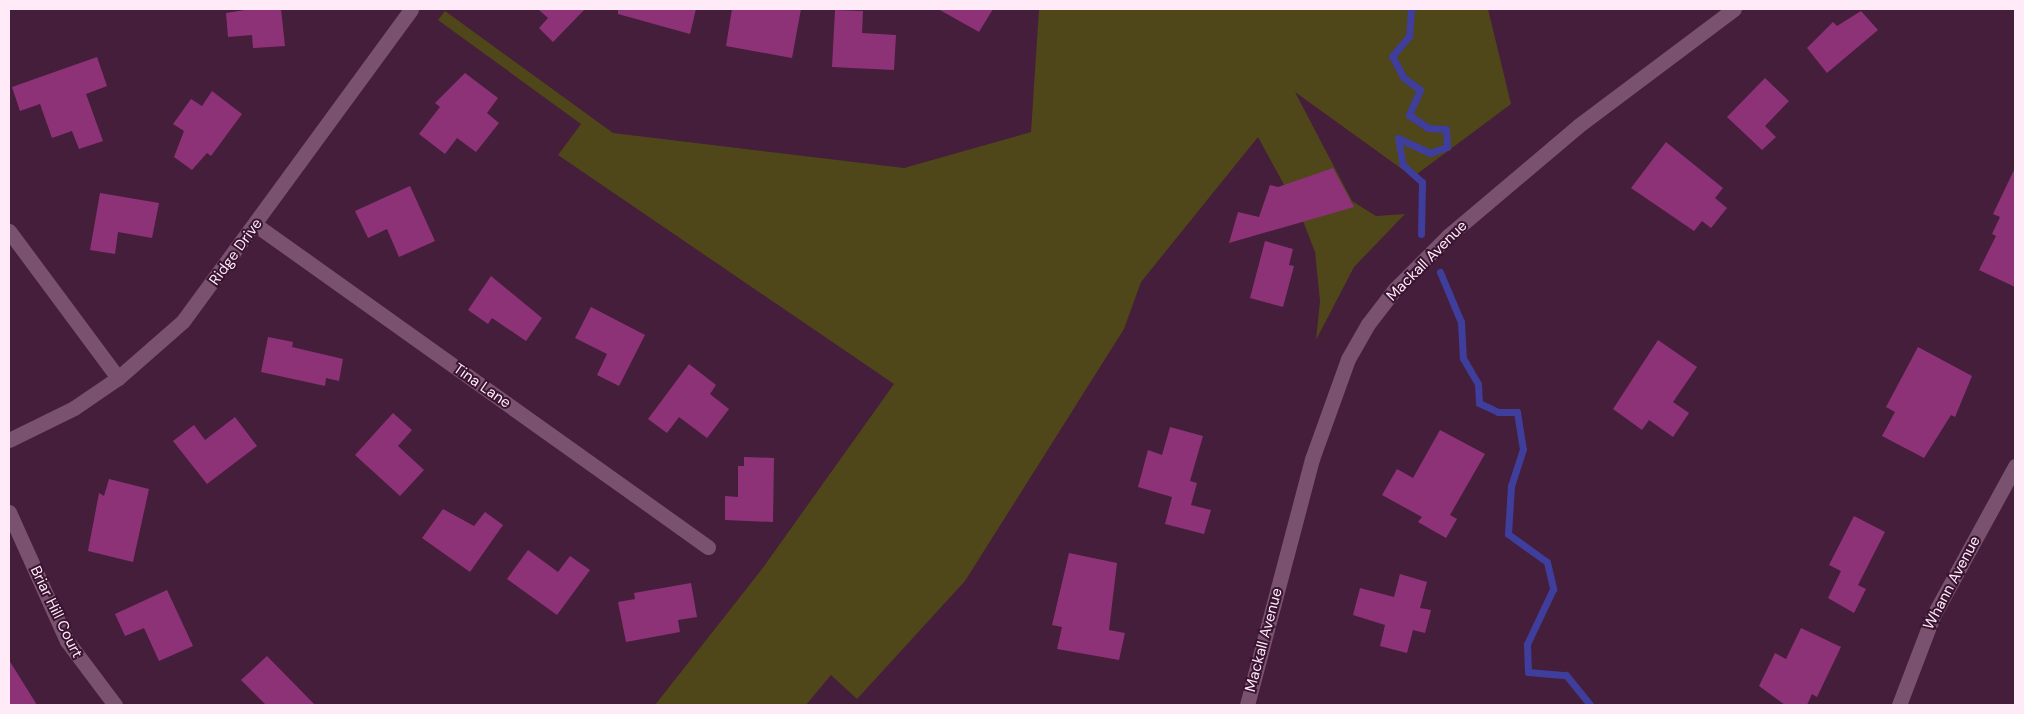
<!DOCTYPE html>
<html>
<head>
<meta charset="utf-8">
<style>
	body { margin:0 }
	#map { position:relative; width:2024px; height:714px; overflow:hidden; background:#441e3a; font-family:"DM Sans",sans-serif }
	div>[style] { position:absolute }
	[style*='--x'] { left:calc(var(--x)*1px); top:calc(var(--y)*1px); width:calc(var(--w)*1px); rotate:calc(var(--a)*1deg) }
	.green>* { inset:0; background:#4f4619 }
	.stream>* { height:7px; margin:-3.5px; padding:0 3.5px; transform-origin:3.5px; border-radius:3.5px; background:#3f3e9c }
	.building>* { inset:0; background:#8e3278 }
	.street>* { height:15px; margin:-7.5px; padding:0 7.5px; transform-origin:7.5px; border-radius:7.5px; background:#7a516e }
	span { translate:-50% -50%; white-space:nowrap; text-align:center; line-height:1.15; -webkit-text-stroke:4px #391430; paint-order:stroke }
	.street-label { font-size:15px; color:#ffeaf8 }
	.frame { position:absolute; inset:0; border:10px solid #ffeaf8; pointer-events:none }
</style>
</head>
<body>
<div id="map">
	<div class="green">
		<div style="clip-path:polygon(1039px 9px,1488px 9px,1511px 104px,1413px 177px,1295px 92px,1352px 201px,1376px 216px,1405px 214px,1354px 267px,1316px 340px,1320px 301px,1315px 252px,1301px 216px,1258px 137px,1141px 282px,1124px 329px,965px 581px,857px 699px,831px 675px,806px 705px,655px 705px,762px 569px,894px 384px,558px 155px,581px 124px,438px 20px,445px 11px,613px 133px,904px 168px,1031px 132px)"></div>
	</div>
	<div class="stream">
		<div style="--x:1411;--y:9;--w:27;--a:94"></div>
		<div style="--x:1409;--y:36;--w:26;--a:130"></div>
		<div style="--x:1392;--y:56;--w:24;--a:62"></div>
		<div style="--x:1403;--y:77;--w:21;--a:37"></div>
		<div style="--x:1420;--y:90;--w:27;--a:114"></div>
		<div style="--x:1409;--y:115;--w:23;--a:34"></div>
		<div style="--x:1428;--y:128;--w:18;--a:3"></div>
		<div style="--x:1446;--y:129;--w:18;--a:87"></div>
		<div style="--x:1447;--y:147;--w:18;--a:161"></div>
		<div style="--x:1430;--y:153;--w:35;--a:-155"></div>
		<div style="--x:1398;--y:138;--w:27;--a:80"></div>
		<div style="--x:1403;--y:165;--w:25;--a:42"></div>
		<div style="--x:1422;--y:182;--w:52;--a:91.1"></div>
		<div style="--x:1440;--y:272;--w:54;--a:67.2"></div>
		<div style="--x:1461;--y:322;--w:36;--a:87"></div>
		<div style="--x:1463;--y:358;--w:30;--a:60"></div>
		<div style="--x:1478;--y:384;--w:19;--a:87"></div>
		<div style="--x:1479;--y:403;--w:21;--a:25"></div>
		<div style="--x:1498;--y:412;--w:19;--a:0"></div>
		<div style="--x:1517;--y:412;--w:37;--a:81"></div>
		<div style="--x:1523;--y:449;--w:39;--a:108"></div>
		<div style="--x:1511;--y:486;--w:48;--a:93.6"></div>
		<div style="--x:1508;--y:534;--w:48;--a:35.7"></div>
		<div style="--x:1547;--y:562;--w:28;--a:77"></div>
		<div style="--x:1553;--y:589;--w:61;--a:115.3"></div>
		<div style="--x:1527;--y:644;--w:28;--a:88"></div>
		<div style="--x:1528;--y:672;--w:38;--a:5"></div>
		<div style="--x:1566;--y:675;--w:38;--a:51"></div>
	</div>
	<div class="building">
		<div style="clip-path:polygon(251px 9px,281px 9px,285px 46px,253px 48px,252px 35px,228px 37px,226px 13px)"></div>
		<div style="clip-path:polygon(538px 9px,585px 9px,553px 42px,539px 28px,548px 18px)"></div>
		<div style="clip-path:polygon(618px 9px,696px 9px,690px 34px,618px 14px)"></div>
		<div style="clip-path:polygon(732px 9px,801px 9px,792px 58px,726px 46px)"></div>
		<div style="clip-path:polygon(938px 9px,993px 9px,979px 32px)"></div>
		<div style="clip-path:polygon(835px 10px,863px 11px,862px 33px,896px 35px,894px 70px,832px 67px)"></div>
		<div style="clip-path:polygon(1861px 11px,1878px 30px,1827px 73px,1807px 48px,1833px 22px,1837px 26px)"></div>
		<div style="clip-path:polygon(97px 57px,107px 86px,86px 94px,103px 141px,79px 149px,72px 131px,52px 138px,40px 104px,20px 111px,12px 87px)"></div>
		<div style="clip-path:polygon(465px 73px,498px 98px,487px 113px,499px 123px,476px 152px,457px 138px,445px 154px,419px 134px,440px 107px,435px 103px)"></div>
		<div style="clip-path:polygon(1765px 78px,1789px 101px,1765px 126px,1776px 137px,1762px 150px,1727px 117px)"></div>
		<div style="clip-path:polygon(212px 91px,242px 114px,211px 156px,207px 153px,192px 170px,174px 157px,184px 131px,173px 124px,191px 99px,202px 106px)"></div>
		<div style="clip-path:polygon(1666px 142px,1723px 188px,1715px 198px,1727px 208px,1711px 228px,1702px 221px,1694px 231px,1631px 188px)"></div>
		<div style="clip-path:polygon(1333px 168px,1354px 207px,1229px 243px,1238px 212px,1259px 217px,1270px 185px,1278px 187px)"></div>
		<div style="clip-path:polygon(2015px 168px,2015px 287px,1979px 270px,1996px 236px,1992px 234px,2000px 217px,1993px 214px)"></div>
		<div style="clip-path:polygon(410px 186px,435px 241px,399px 257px,387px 229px,368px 238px,355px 211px)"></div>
		<div style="clip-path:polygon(100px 193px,159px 203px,152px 238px,118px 232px,115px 254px,90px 250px)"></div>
		<div style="clip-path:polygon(1265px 241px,1293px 249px,1289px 265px,1294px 266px,1283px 307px,1250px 298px)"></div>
		<div style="clip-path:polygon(491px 276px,542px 318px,526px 341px,492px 318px,488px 324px,468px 310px)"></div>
		<div style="clip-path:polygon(591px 307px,645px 335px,619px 386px,597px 375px,607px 354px,575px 338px)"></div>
		<div style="clip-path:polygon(268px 337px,293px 342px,292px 347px,343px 359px,339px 381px,326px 378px,325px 386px,261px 372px)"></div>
		<div style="clip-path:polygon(1658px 340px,1697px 367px,1673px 402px,1689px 413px,1673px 437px,1649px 420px,1642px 430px,1613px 409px)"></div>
		<div style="clip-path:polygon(1918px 347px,1972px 376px,1955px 417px,1951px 415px,1924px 458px,1882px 436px,1895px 412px,1886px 407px)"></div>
		<div style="clip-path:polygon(689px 364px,716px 385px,710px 394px,729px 409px,707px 438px,679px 417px,667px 433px,648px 419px)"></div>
		<div style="clip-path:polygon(393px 413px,412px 430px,398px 446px,424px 470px,400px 496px,355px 455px)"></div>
		<div style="clip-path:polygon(235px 417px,257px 446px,207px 484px,173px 441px,194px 425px,205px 440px)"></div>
		<div style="clip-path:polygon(1170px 427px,1203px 436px,1190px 481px,1197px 483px,1191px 505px,1211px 510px,1204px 534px,1165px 524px,1172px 497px,1138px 487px,1148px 450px,1162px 455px)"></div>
		<div style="clip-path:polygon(1440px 430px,1485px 454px,1450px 515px,1457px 519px,1446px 538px,1418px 522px,1422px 517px,1382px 495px,1397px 469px,1413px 478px)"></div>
		<div style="clip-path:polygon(744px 457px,774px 458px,773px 522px,725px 520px,725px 496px,738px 497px,738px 466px,744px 466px)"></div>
		<div style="clip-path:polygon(109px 479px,149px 489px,133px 562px,88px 551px,99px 493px,104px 496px)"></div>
		<div style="clip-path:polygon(443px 509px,474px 526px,485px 512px,503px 525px,470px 572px,422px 538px)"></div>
		<div style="clip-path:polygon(1854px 516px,1885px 532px,1858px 585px,1866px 589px,1854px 613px,1828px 598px,1841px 571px,1829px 565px)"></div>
		<div style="clip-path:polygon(528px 550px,558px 572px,570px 556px,590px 570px,557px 615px,507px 579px)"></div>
		<div style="clip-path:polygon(1069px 553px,1117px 563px,1109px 630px,1125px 633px,1119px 660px,1057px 649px,1062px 627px,1052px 625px)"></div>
		<div style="clip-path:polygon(1400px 574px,1427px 582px,1420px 608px,1431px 610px,1425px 633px,1413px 630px,1407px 653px,1380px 646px,1385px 625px,1353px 615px,1360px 588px,1394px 597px)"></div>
		<div style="clip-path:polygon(691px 583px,697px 617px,678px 620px,680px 632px,626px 642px,618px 602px,635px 599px,634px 593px)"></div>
		<div style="clip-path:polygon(167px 590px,193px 646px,159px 661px,144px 628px,125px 636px,115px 614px)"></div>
		<div style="clip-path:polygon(1801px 628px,1841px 647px,1817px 697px,1812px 694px,1807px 705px,1785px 705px,1759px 686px,1775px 653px,1786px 659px)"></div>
		<div style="clip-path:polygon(267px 656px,315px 705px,266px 705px,241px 680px)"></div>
		<div style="clip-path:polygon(9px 660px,37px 705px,9px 705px)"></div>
	</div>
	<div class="street">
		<div style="--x:256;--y:225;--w:555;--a:35.47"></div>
		<div style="--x:9;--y:231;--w:183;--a:53.4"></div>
		<div style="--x:9;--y:440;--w:72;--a:-26.2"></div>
		<div style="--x:74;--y:408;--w:53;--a:-34.3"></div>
		<div style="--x:118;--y:378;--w:86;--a:-41.2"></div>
		<div style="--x:183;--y:321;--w:386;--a:-53.8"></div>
		<div style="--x:9;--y:512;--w:141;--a:65.8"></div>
		<div style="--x:67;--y:641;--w:80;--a:53.1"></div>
		<div style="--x:1247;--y:705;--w:254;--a:-75.2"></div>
		<div style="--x:1312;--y:459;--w:106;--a:-70.2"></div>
		<div style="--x:1348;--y:359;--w:40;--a:-60.3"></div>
		<div style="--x:1368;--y:324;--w:44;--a:-52.4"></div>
		<div style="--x:1395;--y:289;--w:75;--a:-45"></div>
		<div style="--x:1448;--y:236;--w:170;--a:-40.2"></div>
		<div style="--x:1578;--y:126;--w:195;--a:-36.9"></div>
		<div style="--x:1899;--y:705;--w:95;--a:-69.1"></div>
		<div style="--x:1933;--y:616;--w:171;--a:-61.3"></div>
	</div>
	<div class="street-label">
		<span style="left:236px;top:252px;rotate:-54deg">Ridge Drive</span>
		<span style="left:1427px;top:261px;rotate:-45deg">Mackall Avenue</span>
		<span style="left:482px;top:386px;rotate:35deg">Tina Lane</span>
		<span style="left:1952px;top:583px;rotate:-62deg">Whann Avenue</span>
		<span style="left:56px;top:612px;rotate:64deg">Briar Hill Court</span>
		<span style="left:1264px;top:640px;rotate:-75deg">Mackall Avenue</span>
	</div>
	<div class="frame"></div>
</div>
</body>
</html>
